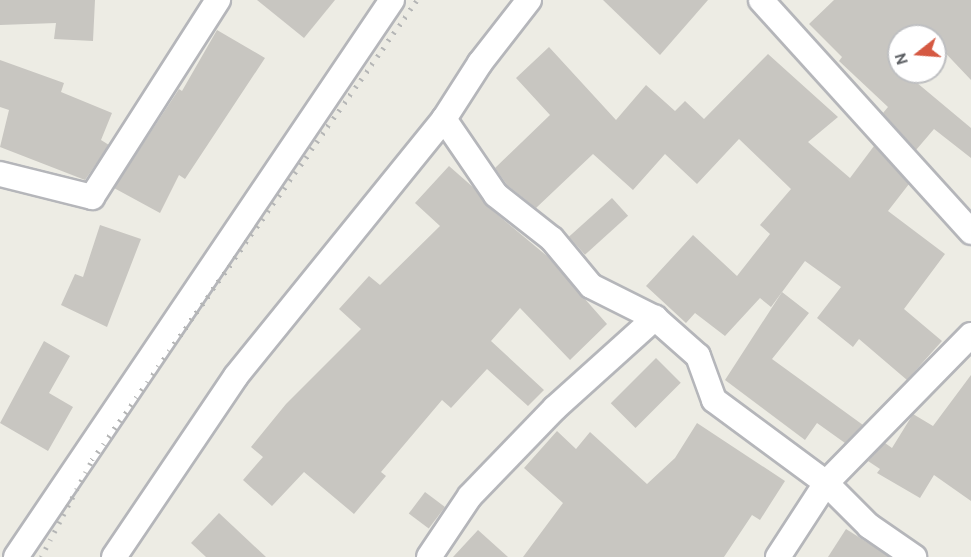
<!DOCTYPE html>
<html>
<head>
<meta charset="utf-8">
<style>
	body { margin:0 }
	#map { position:relative; width:971px; height:557px; overflow:hidden; background:#edece4; font-family:Cabin,sans-serif }
	div>[style] { position:absolute }
	[style*='--x'] { left:calc(var(--x)*1px); top:calc(var(--y)*1px); width:calc(var(--w)*1px); rotate:calc(var(--a)*1deg) }
	.building>* { inset:0; background:#c8c6c1; transform-origin:0 0 }
	.roads { filter:drop-shadow(2px 0 #b5b6ba) drop-shadow(-2px 0 #b5b6ba) drop-shadow(0 2px #b5b6ba) drop-shadow(0 -2px #b5b6ba) }
	.minor>* { height:24px; margin:-12px; padding:0 12px; transform-origin:12px; border-radius:12px; background:#fff }
	.rail>* { height:4.5px; margin-top:-2.25px; transform-origin:0; background:repeating-linear-gradient(90deg,#b4b5b5 0 1.5px,transparent 0 9.5px) }
	span { translate:-50% -50%; white-space:nowrap; text-align:center; line-height:1.15; -webkit-text-stroke:4.5px #fff; paint-order:stroke }
	.north { position:absolute; left:887px; top:24px; width:60px; height:60px; box-sizing:border-box; background:#fff; border:2px solid #bebfc1; border-radius:50%; rotate:253deg; font-size:16px; font-weight:700; line-height:24px; text-align:center; color:#5c5f63 }
	.north::after { content:''; display:block; margin:auto; width:21px; height:27px; background:#d55942; clip-path:polygon(50% 0,100% 100%,50% 72%,0 100%) }
</style>
</head>
<body>
<div id="map">
	<div class="building">
		<div style="clip-path:polygon(0 0,95px 0,93px 41px,54px 39px,56px 23px,0 25px)"></div>
		<div style="clip-path:polygon(257px 0,335px 0,304px 38px)"></div>
		<div style="clip-path:polygon(603px 0,708px 0,660px 55px)"></div>
		<div style="clip-path:polygon(834px 0,971px 0,971px 80px,935px 42px,935px 36px,899px 36px,899px 72px,904px 72px,971px 128px,971px 158px,934px 129px,916px 150px,883px 113px,888px 107px,839px 61px,842px 57px,809px 24px)"></div>
		<div style="clip-path:polygon(217px 30px,265px 58px,185px 179px,179px 175px,160px 213px,114px 188px,179px 89px,182px 91px)"></div>
		<div style="clip-path:polygon(549px 47px,616px 120px,646px 85px,675px 111px,685px 101px,704px 119px,768px 54px,838px 117px,808px 142px,850px 178px,874px 146px,909px 184px,888px 211px,945px 254px,904px 309px,942px 341px,907px 380px,859px 339px,853px 347px,817px 318px,841px 287px,805px 261px,771px 307px,760px 298px,725px 336px,695px 313px,686px 323px,646px 286px,693px 235px,737px 276px,770px 234px,760px 225px,791px 189px,739px 139px,697px 184px,665px 154px,633px 190px,593px 154px,536px 208px,507px 185px,495px 168px,550px 115px,516px 78px)"></div>
		<div style="clip-path:polygon(0 60px,64px 83px,61px 92px,112px 113px,101px 140px,109px 145px,85px 180px,0 147px,9px 110px,0 107px)"></div>
		<div style="clip-path:polygon(449px 166px,474px 188px,487px 206px,547px 256px,607px 324px,570px 360px,520px 308px,491px 341px,544px 390px,528px 406px,487px 369px,451px 408px,442px 400px,381px 472px,386px 476px,354px 514px,304px 472px,272px 506px,243px 480px,263px 457px,251px 447px,286px 404px,361px 329px,339px 309px,369px 276px,380px 285px,440px 226px,415px 203px)"></div>
		<div style="left:612px;top:198px;width:24px;height:58px;rotate:48deg"></div>
		<div style="clip-path:polygon(100px 225px,141px 239px,107px 327px,61px 305px,75px 274px,83px 277px)"></div>
		<div style="clip-path:polygon(782px 292px,809px 313px,772px 359px,863px 425px,845px 443px,817px 423px,805px 440px,725px 380px)"></div>
		<div style="clip-path:polygon(44px 341px,70px 356px,49px 393px,73px 407px,48px 451px,0 423px)"></div>
		<div style="left:656px;top:358px;width:35px;height:64px;rotate:45deg"></div>
		<div style="clip-path:polygon(971px 375px,971px 501px,934px 475px,920px 498px,877px 473px,880px 469px,868px 461px,885px 443px,892px 448px,913px 414px,933px 426px)"></div>
		<div style="clip-path:polygon(697px 423px,785px 481px,760px 520px,752px 515px,724px 557px,523px 557px,563px 503px,524px 468px,557px 431px,576px 449px,590px 432px,647px 484px,675px 458px)"></div>
		<div style="left:425px;top:492px;width:25px;height:27px;rotate:37deg"></div>
		<div style="clip-path:polygon(219px 513px,266px 557px,206px 557px,191px 543px)"></div>
		<div style="clip-path:polygon(846px 529px,876px 548px,889px 557px,828px 557px)"></div>
		<div style="clip-path:polygon(478px 530px,508px 557px,453px 557px)"></div>
	</div>
	<div class="roads">
		<div class="minor">
			<div style="--x:529;--y:0;--w:80;--a:127.9"></div>
			<div style="--x:480;--y:63;--w:67;--a:122.7"></div>
			<div style="--x:444;--y:119;--w:92;--a:55.6"></div>
			<div style="--x:496;--y:195;--w:71;--a:38.2"></div>
			<div style="--x:552;--y:239;--w:61;--a:50.3"></div>
			<div style="--x:591;--y:286;--w:72;--a:26.6"></div>
			<div style="--x:655;--y:318;--w:57;--a:41.5"></div>
			<div style="--x:698;--y:356;--w:47;--a:70"></div>
			<div style="--x:714;--y:400;--w:139;--a:36.5"></div>
			<div style="--x:826;--y:483;--w:61;--a:45"></div>
			<div style="--x:869;--y:526;--w:55;--a:34.6"></div>
			<div style="--x:761;--y:0;--w:313;--a:47.8"></div>
			<div style="--x:0;--y:174;--w:95;--a:14"></div>
			<div style="--x:92;--y:197;--w:234;--a:-57.4"></div>
			<div style="--x:16;--y:557;--w:672;--a:-55.98"></div>
			<div style="--x:114;--y:557;--w:218;--a:-56"></div>
			<div style="--x:236;--y:376;--w:331;--a:-51"></div>
			<div style="--x:429;--y:557;--w:73;--a:-56.1"></div>
			<div style="--x:470;--y:496;--w:122;--a:-46"></div>
			<div style="--x:555;--y:408;--w:135;--a:-42"></div>
			<div style="--x:778;--y:557;--w:88;--a:-57"></div>
			<div style="--x:826;--y:483;--w:207;--a:-45.6"></div>
		</div>
	</div>
	<div class="rail">
		<div style="--x:41;--y:557;--w:110;--a:-62.3"></div>
		<div style="--x:92;--y:460;--w:563;--a:-54.76"></div>
	</div>
	<div class="north">N</div>
</div>
</body>
</html>
